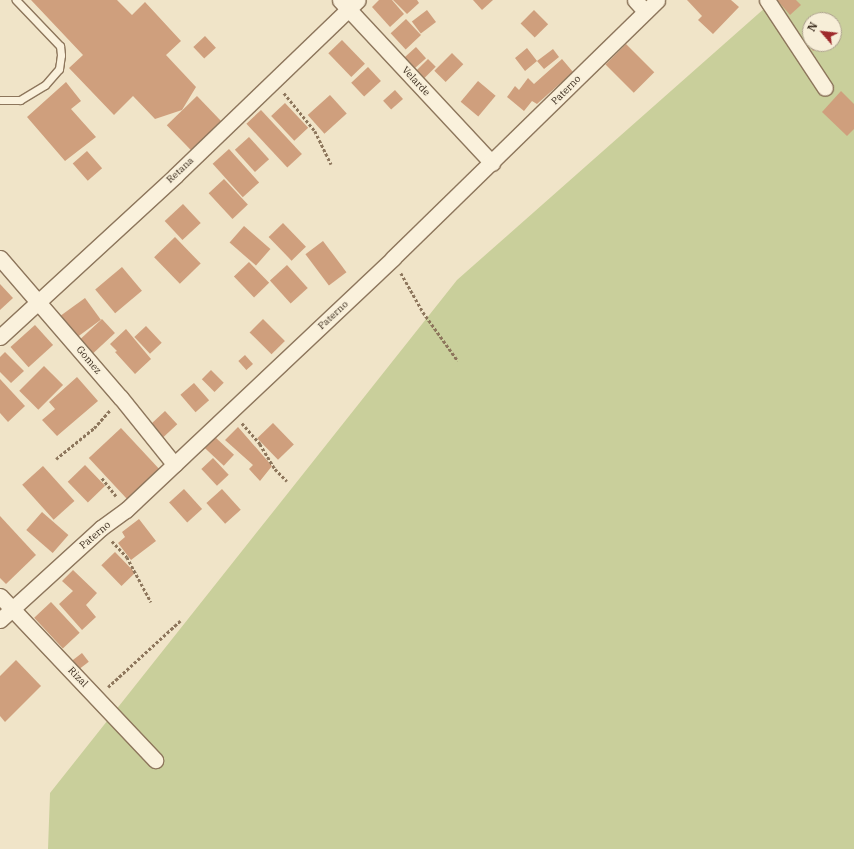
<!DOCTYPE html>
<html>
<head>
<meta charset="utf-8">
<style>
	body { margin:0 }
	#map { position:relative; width:854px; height:849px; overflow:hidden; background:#f0e4c8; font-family:"IBM Plex Serif",serif }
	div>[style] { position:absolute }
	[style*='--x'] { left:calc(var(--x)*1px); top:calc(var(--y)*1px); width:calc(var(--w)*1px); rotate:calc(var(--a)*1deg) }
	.green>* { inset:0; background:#c9cf9b }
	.building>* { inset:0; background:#cf9f7d; transform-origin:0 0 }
	.path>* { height:2.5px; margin-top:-1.25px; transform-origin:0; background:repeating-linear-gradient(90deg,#8d765c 0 3px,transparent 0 5px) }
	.roads { filter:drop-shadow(1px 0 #8d765c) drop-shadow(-1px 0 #8d765c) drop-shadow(0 1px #8d765c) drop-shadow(0 -1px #8d765c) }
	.service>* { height:7px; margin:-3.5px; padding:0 3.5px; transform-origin:3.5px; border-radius:3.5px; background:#faf1dc }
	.minor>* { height:15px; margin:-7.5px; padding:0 7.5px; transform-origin:7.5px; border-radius:7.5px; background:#faf1dc }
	span { translate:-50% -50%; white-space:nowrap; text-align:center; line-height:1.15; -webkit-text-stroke:3px #f7eed8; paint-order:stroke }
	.street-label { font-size:10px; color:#3d2e20 }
	.north { position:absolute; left:802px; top:12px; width:40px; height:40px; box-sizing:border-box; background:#f7eed8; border:1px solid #ada18e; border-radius:50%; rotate:298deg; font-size:11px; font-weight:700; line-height:16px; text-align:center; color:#3d2e20 }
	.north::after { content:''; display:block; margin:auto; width:14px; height:18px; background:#9e2a2b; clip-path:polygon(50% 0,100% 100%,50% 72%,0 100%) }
</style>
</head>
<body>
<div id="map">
	<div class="green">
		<div style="clip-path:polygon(evenodd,774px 0,854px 0,854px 849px,48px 849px,50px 793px,457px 280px,774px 0,810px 20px,834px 20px,834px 44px,810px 44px,810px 20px)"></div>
	</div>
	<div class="building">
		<div style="clip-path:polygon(31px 0,117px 0,132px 15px,145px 2px,181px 41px,166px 55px,196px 87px,182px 110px,155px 119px,133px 96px,114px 115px,69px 68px,83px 55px)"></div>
		<div style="clip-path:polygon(379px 0,392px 0,404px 14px,390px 27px,372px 7px)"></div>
		<div style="clip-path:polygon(393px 0,417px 0,419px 3px,407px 14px)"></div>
		<div style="clip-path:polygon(473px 0,493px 0,482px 10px)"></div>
		<div style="clip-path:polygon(687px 0,731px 0,739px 7px,713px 34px,698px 20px,702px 16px)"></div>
		<div style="clip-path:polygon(777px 0,796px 0,801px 5px,790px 15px)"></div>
		<div style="left:427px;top:10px;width:15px;height:19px;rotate:53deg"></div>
		<div style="left:534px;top:10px;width:20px;height:19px;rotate:45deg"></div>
		<div style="left:406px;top:19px;width:22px;height:21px;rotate:47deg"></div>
		<div style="clip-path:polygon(810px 35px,810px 44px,825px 44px,813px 51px,805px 38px)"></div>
		<div style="left:205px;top:36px;width:16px;height:16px;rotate:47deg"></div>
		<div style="left:342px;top:40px;width:33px;height:19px;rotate:46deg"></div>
		<div style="left:626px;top:44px;width:40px;height:29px;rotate:45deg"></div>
		<div style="left:416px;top:47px;width:15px;height:16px;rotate:48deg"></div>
		<div style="clip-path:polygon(527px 48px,537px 61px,553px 49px,559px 57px,544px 69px,537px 61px,525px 71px,515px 58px)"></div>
		<div style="left:452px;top:53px;width:16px;height:25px;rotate:45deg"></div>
		<div style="left:428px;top:59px;width:11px;height:16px;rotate:45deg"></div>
		<div style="clip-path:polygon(562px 59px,573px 72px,537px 104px,532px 101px,524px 111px,507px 97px,515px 86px,519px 90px,528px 78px,534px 84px)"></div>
		<div style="left:368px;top:67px;width:19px;height:23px;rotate:47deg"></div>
		<div style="left:478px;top:81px;width:23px;height:27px;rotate:40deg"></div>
		<div style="clip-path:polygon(66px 82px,81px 101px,71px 109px,96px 137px,65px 161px,27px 117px)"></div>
		<div style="left:395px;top:90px;width:12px;height:16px;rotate:48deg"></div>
		<div style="clip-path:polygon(841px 91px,854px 104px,854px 129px,847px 136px,822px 112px)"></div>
		<div style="left:330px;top:95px;width:25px;height:30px;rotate:48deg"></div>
		<div style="left:197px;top:96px;width:36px;height:42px;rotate:46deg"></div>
		<div style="left:285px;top:103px;width:34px;height:19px;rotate:47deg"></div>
		<div style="left:261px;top:110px;width:60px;height:20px;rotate:47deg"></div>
		<div style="left:249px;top:137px;width:30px;height:19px;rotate:48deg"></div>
		<div style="left:229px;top:149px;width:45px;height:22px;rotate:48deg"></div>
		<div style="left:87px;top:151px;width:23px;height:19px;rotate:49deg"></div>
		<div style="left:224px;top:179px;width:35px;height:21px;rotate:47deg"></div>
		<div style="left:183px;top:204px;width:26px;height:25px;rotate:47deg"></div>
		<div style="left:283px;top:223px;width:33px;height:20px;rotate:46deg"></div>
		<div style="left:244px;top:226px;width:35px;height:22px;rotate:41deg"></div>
		<div style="left:175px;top:237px;width:37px;height:29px;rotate:46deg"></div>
		<div style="left:323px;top:241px;width:39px;height:22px;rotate:53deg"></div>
		<div style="left:249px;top:262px;width:29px;height:21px;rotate:46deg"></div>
		<div style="left:287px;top:265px;width:31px;height:23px;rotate:48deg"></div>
		<div style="left:122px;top:267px;width:31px;height:35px;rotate:50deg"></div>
		<div style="clip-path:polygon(0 284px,13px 298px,0 310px)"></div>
		<div style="left:85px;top:298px;width:27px;height:32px;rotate:54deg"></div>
		<div style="left:102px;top:319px;width:19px;height:32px;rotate:47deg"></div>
		<div style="left:263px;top:319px;width:31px;height:19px;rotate:45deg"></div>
		<div style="left:35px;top:325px;width:27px;height:33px;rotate:48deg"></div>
		<div style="left:146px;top:326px;width:23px;height:16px;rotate:47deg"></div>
		<div style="clip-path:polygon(126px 329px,151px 359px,135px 374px,115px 352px,117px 351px,110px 344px)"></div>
		<div style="clip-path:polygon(5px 352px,24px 371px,11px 383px,0 372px,0 357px)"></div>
		<div style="left:245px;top:355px;width:12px;height:9px;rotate:48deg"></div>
		<div style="left:44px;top:366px;width:27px;height:35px;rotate:45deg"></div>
		<div style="left:211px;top:370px;width:18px;height:13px;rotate:45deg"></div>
		<div style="clip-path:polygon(77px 377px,98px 401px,57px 436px,42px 420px,55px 409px,49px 402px)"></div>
		<div style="clip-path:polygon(0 379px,25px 406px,8px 422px,0 413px)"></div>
		<div style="left:194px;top:383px;width:23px;height:18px;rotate:49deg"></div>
		<div style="left:165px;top:411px;width:18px;height:21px;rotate:47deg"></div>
		<div style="left:273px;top:423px;width:30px;height:22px;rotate:46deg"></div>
		<div style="clip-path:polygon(238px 427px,272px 466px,260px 481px,249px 469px,253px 465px,225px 440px)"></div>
		<div style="left:121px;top:428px;width:56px;height:44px;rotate:47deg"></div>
		<div style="left:215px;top:437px;width:26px;height:15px;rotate:43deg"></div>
		<div style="left:213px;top:458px;width:23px;height:16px;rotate:47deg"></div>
		<div style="left:85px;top:465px;width:29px;height:24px;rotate:46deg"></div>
		<div style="left:43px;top:466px;width:47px;height:28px;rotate:48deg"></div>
		<div style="left:184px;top:489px;width:27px;height:20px;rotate:48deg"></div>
		<div style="left:222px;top:489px;width:28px;height:21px;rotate:48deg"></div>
		<div style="left:42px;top:512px;width:35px;height:24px;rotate:41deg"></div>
		<div style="clip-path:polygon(0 516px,36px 555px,6px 584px,0 578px)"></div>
		<div style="clip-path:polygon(139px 519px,156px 541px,131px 560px,118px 543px,125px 537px,122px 532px)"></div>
		<div style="left:115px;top:552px;width:29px;height:19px;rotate:46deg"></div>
		<div style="clip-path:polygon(73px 570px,97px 593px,86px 605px,96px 617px,82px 630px,59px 604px,73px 591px,62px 581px)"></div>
		<div style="left:51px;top:602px;width:42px;height:23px;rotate:47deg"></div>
		<div style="left:82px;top:653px;width:11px;height:14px;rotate:52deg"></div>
		<div style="clip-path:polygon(16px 660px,41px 686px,5px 722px,0 716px,0 676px)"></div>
	</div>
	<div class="path">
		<div style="--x:284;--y:93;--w:49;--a:50.8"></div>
		<div style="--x:315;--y:131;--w:37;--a:64"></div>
		<div style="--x:401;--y:273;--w:45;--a:60.6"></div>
		<div style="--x:423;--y:312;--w:60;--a:54.5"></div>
		<div style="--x:242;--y:423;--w:28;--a:49"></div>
		<div style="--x:260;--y:444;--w:29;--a:59"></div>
		<div style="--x:275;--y:469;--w:17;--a:45"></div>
		<div style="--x:56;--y:459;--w:49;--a:-39.2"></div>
		<div style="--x:94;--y:428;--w:24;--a:-48"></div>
		<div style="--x:102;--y:478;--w:23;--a:52"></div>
		<div style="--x:112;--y:541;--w:22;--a:47"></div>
		<div style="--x:127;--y:557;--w:51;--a:61.9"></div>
		<div style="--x:108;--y:687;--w:98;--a:-42.5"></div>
	</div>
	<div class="roads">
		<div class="service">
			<div style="--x:0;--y:100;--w:20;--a:0"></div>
			<div style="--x:20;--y:100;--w:29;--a:-31"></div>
			<div style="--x:45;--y:85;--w:21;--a:-49"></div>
			<div style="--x:59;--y:69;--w:14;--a:-82"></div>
			<div style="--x:61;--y:55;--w:9;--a:-96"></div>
			<div style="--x:60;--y:46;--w:64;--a:-133.7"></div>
		</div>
		<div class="minor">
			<div style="--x:340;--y:0;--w:223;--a:47"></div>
			<div style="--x:635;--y:0;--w:15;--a:48"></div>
			<div style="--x:767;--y:0;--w:105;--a:56.6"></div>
			<div style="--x:0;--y:258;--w:185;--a:49.2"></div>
			<div style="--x:121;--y:398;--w:85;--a:51.2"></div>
			<div style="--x:0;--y:337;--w:239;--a:-42.6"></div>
			<div style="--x:176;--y:175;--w:252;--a:-43.9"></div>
			<div style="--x:0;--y:596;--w:226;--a:46.6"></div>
			<div style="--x:0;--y:620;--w:137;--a:-42.3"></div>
			<div style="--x:101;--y:528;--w:31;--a:-36"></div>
			<div style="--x:126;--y:510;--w:367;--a:-43.3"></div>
			<div style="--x:393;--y:258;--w:369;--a:-44.3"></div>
		</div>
	</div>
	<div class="street-label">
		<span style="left:416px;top:81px;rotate:47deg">Velarde</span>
		<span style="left:566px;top:90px;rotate:-45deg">Paterno</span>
		<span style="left:180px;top:170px;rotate:-43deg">Retana</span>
		<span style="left:333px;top:315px;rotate:-43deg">Paterno</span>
		<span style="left:89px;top:360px;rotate:50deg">Gomez</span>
		<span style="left:95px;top:535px;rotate:-40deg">Paterno</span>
		<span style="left:78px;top:677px;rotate:46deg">Rizal</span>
	</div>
	<div class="north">N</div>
</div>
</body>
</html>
